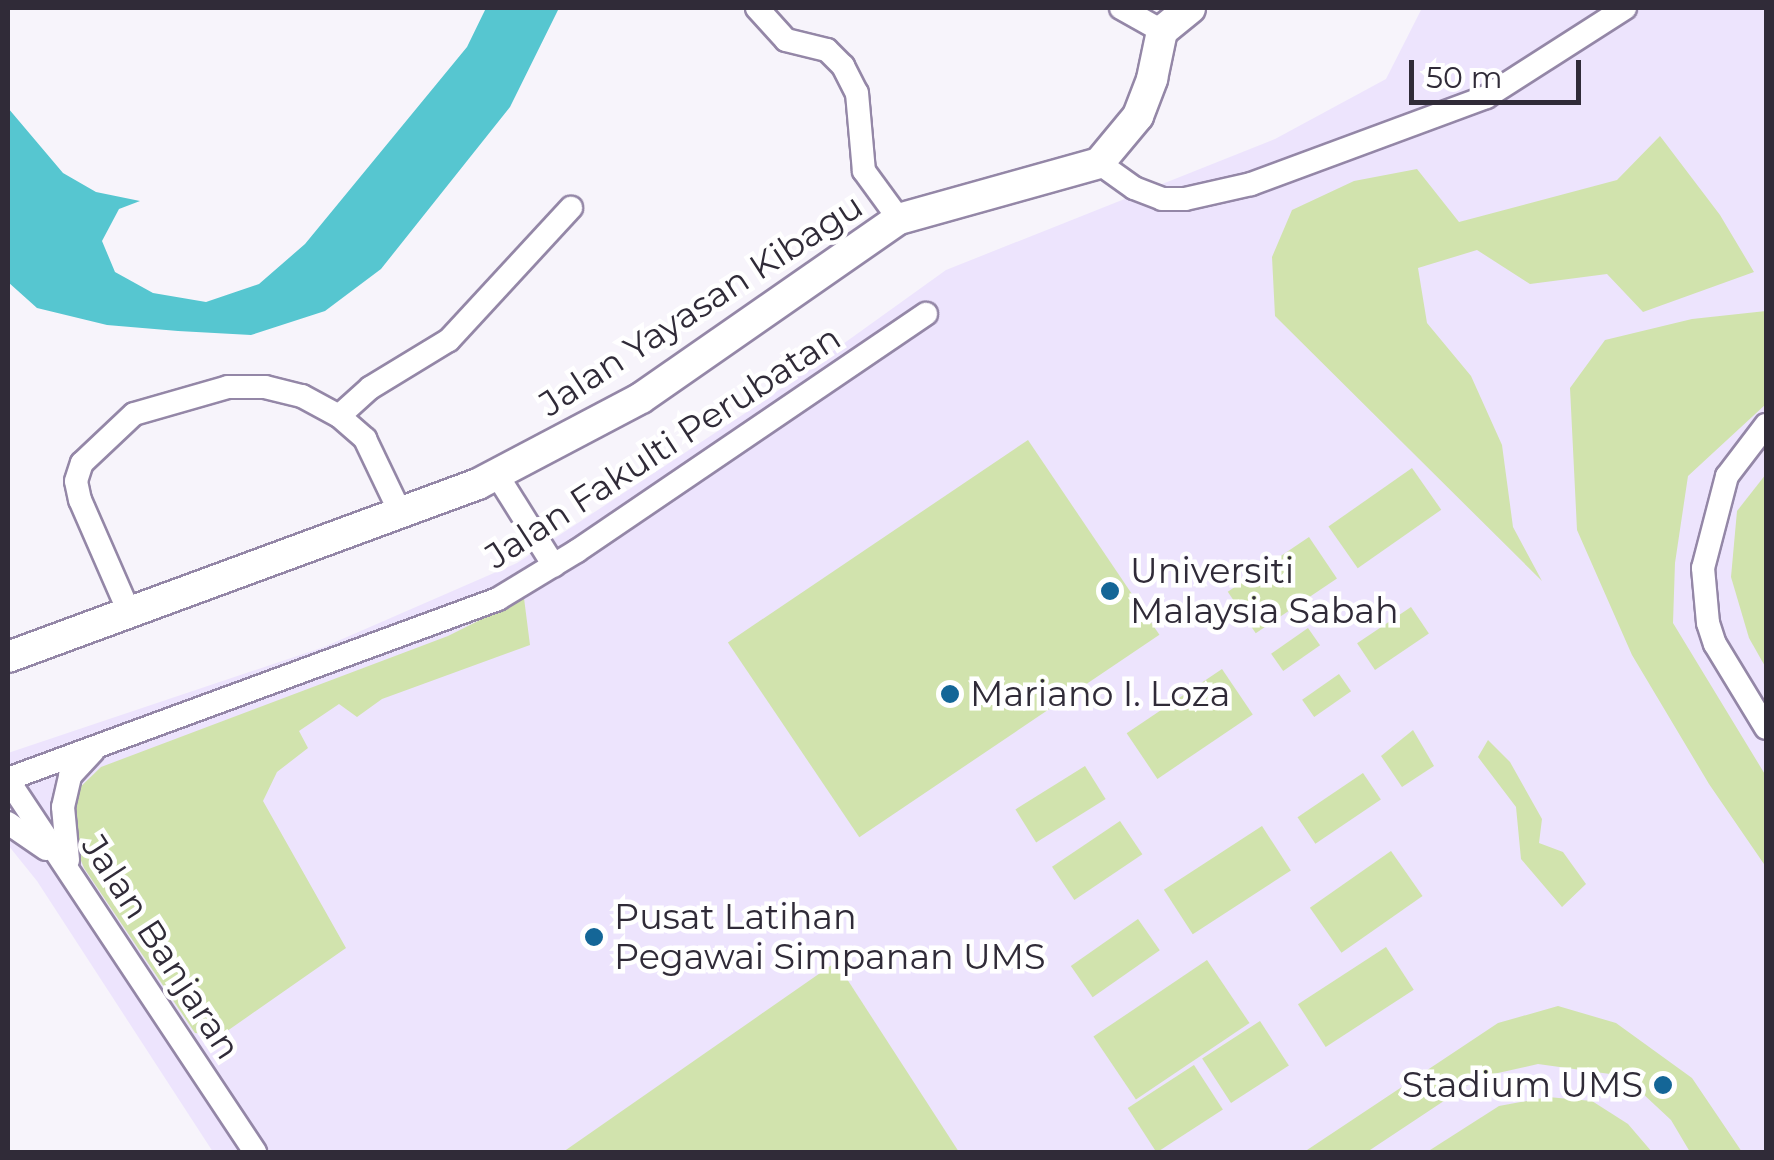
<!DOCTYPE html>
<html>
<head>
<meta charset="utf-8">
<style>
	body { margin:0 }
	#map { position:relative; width:1774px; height:1160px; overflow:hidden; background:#f7f4fb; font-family:Montserrat,sans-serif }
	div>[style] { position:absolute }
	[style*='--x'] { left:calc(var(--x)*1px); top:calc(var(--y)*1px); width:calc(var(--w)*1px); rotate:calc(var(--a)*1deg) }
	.built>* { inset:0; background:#ede4fd }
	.green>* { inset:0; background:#d1e3ad; transform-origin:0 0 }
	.water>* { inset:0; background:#56c6d0 }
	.roads { filter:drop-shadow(2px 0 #9487a7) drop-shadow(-2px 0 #9487a7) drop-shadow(0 2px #9487a7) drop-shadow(0 -2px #9487a7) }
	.street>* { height:22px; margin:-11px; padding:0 11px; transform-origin:11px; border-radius:11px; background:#fff }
	.secondary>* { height:30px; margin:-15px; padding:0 15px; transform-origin:15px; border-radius:15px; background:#fff }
	.dots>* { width:28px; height:28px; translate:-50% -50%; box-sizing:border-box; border:5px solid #fff; border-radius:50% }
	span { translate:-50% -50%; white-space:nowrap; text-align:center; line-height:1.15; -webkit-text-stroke:9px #fff; paint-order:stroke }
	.street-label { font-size:35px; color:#302b38 }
	.poi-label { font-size:35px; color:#302b38 }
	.left { translate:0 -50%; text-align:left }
	.right { translate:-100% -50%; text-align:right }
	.frame { position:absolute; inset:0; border:10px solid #302b38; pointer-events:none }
	.scale { position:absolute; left:1409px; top:60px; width:172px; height:45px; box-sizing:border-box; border:5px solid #302b38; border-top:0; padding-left:12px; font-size:30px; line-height:35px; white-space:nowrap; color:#302b38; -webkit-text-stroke:8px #fff; paint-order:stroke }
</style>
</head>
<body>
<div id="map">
	<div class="built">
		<div style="clip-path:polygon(1422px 8px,1766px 8px,1766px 1152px,213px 1152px,37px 881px,8px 845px,8px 753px,324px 647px,517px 563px,765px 400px,946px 270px,1275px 139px,1386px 79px)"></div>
	</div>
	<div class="green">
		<div style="clip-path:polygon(1660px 136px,1720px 215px,1754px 272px,1643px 312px,1607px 274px,1530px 284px,1477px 250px,1418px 268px,1427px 323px,1471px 376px,1502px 445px,1513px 527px,1542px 581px,1275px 316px,1272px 257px,1292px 210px,1354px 181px,1417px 169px,1459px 222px,1617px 180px)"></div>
		<div style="clip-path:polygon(1766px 311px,1766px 404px,1688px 476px,1675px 563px,1673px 623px,1766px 776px,1766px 867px,1709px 784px,1632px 655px,1577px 530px,1570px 388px,1605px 340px,1692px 319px)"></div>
		<div style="left:1028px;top:440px;width:235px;height:362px;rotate:56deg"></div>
		<div style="left:1412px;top:468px;width:51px;height:102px;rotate:55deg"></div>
		<div style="clip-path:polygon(1766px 474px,1766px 668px,1749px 638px,1731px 577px,1737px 511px)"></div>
		<div style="left:1309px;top:537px;width:50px;height:98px;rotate:56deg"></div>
		<div style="clip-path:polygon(524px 598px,530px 645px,382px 699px,357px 717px,339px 704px,299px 731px,308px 748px,277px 772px,263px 801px,346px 948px,220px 1036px,195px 1033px,84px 868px,68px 829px,72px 795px,101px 767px,448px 636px)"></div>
		<div style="left:1411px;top:607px;width:32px;height:65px;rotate:56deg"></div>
		<div style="left:1308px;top:628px;width:21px;height:45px;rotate:55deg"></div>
		<div style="left:1222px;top:669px;width:55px;height:115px;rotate:56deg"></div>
		<div style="left:1339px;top:674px;width:21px;height:45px;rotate:55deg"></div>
		<div style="clip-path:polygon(1413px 730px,1434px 766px,1402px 787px,1381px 756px)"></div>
		<div style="clip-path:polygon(1488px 740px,1510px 762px,1542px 819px,1539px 843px,1563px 852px,1586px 884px,1562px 907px,1521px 859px,1516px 807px,1478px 757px)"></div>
		<div style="left:1085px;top:766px;width:39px;height:82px;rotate:58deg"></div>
		<div style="left:1363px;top:773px;width:32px;height:79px;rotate:56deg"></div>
		<div style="left:1120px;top:821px;width:40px;height:82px;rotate:56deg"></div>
		<div style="left:1262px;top:826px;width:53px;height:117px;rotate:57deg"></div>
		<div style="left:1391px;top:851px;width:55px;height:99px;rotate:55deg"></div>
		<div style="left:1138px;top:919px;width:38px;height:82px;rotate:55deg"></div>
		<div style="left:1386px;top:947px;width:51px;height:105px;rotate:57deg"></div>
		<div style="left:1207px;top:960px;width:76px;height:137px;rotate:56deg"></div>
		<div style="clip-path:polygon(836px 962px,959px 1152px,563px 1152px)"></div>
		<div style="clip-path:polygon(1558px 1006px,1616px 1023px,1692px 1078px,1742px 1152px,1690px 1152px,1671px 1120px,1641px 1092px,1610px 1074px,1538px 1064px,1480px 1077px,1367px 1152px,1304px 1152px,1498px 1023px)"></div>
		<div style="left:1260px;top:1021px;width:53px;height:69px;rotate:57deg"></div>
		<div style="left:1194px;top:1065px;width:53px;height:79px;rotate:57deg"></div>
		<div style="clip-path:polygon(1548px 1097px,1592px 1101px,1628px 1124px,1652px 1152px,1427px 1152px,1499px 1106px)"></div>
	</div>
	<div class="water">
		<div style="clip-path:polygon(486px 8px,559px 8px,510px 107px,381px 269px,325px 311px,251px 335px,178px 331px,107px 325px,37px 308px,8px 282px,8px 108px,63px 173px,96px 192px,140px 201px,119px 209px,102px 241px,115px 272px,153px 293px,206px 302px,259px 284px,305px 244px,467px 47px)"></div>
	</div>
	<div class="roads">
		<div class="street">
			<div style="--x:757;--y:8;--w:43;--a:47.8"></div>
			<div style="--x:786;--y:40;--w:42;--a:13.7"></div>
			<div style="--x:827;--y:50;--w:23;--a:45"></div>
			<div style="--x:843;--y:66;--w:30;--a:63"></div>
			<div style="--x:857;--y:93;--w:78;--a:84.9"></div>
			<div style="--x:864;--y:171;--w:59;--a:53.9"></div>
			<div style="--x:1121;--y:8;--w:47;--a:29.3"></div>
			<div style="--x:1099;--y:163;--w:43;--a:35.5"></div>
			<div style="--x:1134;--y:188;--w:30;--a:21"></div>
			<div style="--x:1162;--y:199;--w:23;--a:0"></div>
			<div style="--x:1185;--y:199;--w:68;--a:-12.8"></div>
			<div style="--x:1251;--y:184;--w:251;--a:-20.3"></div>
			<div style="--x:1486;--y:97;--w:165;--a:-32.6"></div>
			<div style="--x:339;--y:416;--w:42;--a:-42.1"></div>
			<div style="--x:370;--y:388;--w:92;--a:-31.3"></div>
			<div style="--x:449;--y:340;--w:180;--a:-47.3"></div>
			<div style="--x:1766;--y:425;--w:64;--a:127.4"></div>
			<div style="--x:1727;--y:476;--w:95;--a:104.6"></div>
			<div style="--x:1703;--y:568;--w:55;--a:84.8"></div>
			<div style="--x:1708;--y:623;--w:22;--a:72"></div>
			<div style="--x:1715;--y:644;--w:98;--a:58.7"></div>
			<div style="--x:497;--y:475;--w:107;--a:57.9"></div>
			<div style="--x:129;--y:612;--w:122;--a:-113.6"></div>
			<div style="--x:80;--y:500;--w:19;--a:-102"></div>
			<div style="--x:76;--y:481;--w:19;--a:-72"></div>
			<div style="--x:82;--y:463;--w:71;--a:-43.3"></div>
			<div style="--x:134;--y:414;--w:98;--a:-16"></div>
			<div style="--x:228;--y:387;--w:37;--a:0"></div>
			<div style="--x:265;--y:387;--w:38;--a:14"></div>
			<div style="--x:302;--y:396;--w:42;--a:28.4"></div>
			<div style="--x:339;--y:416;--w:35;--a:41"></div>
			<div style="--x:365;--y:439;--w:83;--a:64.4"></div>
			<div style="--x:8;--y:779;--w:522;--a:-20.17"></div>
			<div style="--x:498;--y:599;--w:92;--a:-31.3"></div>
			<div style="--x:577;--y:551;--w:422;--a:-34.2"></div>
			<div style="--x:8;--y:780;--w:447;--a:56.4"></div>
			<div style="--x:8;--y:823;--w:46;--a:34.4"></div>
			<div style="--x:68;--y:860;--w:53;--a:-95.4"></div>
			<div style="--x:63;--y:807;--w:32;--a:-77"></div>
			<div style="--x:70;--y:776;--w:33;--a:-47"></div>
		</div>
		<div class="secondary">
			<div style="--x:8;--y:657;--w:501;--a:-20.21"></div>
			<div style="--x:478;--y:484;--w:184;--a:-27.8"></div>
			<div style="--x:641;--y:398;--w:314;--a:-34.8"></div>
			<div style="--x:899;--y:219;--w:208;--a:-15.6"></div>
			<div style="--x:1099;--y:163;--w:61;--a:-50.3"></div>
			<div style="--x:1138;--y:116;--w:40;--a:-69"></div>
			<div style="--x:1152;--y:79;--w:49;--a:-78.2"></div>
			<div style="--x:1162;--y:31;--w:36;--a:-39"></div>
		</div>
	</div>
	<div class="dots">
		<div style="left:1110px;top:591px;background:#146697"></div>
		<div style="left:950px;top:694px;background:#146697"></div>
		<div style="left:594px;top:937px;background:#146697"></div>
		<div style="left:1663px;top:1085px;background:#146697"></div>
	</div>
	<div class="street-label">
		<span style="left:701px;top:305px;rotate:-33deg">Jalan Yayasan Kibagu</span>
		<span style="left:663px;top:447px;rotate:-33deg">Jalan Fakulti Perubatan</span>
		<span style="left:161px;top:947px;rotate:57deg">Jalan Banjaran</span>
	</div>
	<div class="poi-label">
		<span class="left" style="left:1130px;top:591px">Universiti<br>Malaysia Sabah</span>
		<span class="left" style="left:970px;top:694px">Mariano I. Loza</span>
		<span class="left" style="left:614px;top:937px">Pusat Latihan<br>Pegawai Simpanan UMS</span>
		<span class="right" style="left:1643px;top:1085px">Stadium UMS</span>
	</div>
	<div class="frame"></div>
	<div class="scale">50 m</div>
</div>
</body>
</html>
